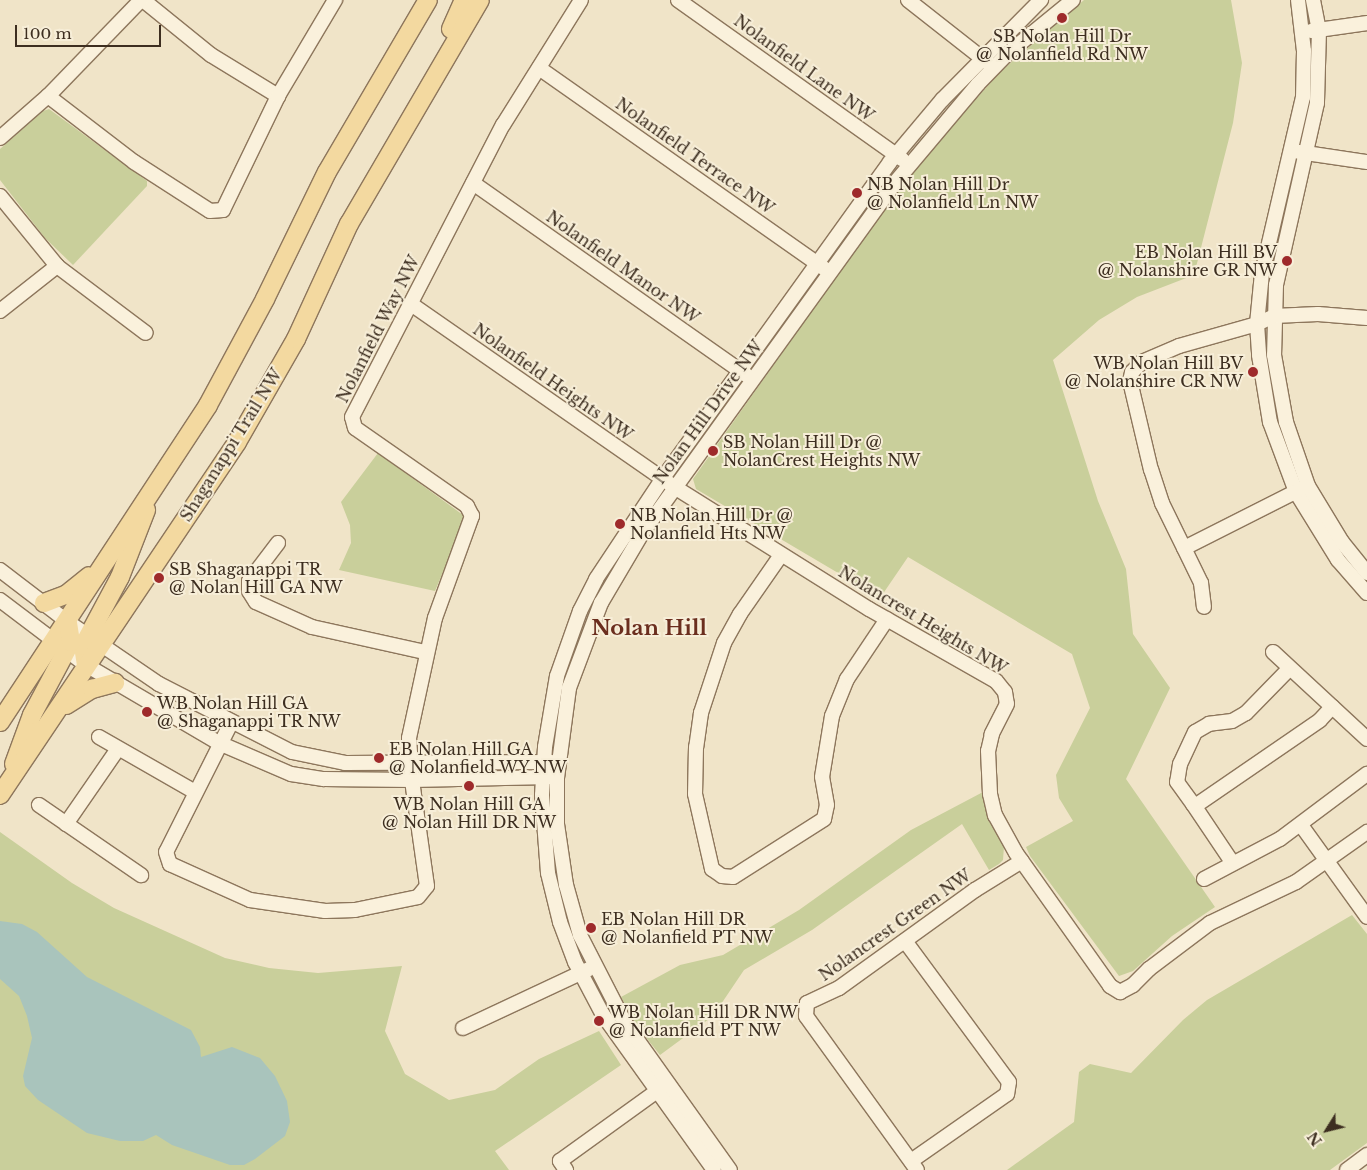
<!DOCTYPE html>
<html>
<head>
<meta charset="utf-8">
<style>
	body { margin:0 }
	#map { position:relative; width:1367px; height:1170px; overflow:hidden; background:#f0e4c8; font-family:"Libre Baskerville",serif }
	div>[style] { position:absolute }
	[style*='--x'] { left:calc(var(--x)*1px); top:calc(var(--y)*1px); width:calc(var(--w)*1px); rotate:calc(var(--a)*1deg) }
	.green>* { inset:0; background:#c9cf9b }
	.water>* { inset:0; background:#a9c4bc }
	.roads { filter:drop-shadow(1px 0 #8d765c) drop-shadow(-1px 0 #8d765c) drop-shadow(0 1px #8d765c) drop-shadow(0 -1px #8d765c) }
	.minor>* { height:14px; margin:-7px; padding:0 7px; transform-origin:7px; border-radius:7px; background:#faf1dc }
	.major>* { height:18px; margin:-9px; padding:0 9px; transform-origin:9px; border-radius:9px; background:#f3d9a0 }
	.dots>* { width:14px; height:14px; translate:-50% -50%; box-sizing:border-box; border:2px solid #f7eed8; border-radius:50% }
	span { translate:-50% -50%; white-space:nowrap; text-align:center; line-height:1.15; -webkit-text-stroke:4px #f7eed8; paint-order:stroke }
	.poi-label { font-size:16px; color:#3d2e20 }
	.left { translate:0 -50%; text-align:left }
	.right { translate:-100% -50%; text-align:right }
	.street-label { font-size:16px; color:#3d2e20 }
	.district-label { font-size:21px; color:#6b2e1e; font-weight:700 }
	.north { position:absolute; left:1302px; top:1105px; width:50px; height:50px; -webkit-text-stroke:4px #f7eed8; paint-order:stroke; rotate:234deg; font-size:14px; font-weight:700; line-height:20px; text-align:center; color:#3d2e20 }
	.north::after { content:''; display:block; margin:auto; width:18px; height:22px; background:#3d2e20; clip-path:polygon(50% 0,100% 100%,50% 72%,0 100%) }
	.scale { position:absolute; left:15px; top:25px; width:146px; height:22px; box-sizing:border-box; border:2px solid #3d2e20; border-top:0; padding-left:6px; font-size:15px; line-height:18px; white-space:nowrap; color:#3d2e20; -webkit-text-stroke:4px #f7eed8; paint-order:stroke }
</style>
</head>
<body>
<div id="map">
	<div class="green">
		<div style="clip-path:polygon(1084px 0,1231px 0,1242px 63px,1233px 123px,1194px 275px,1137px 297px,1099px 320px,1053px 360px,1098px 501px,1126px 569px,1133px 634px,1170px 688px,1126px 779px,1215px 907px,1172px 936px,1133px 971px,1119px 976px,1030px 856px,1026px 847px,1073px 821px,1059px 798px,1056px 775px,1090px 708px,1072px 654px,908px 557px,878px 601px,872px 593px,696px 489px,693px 479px,908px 175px,1001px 71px)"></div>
		<div style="clip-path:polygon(49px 109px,147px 181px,147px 186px,73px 265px,45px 238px,0 180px,0 149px,43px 111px)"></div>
		<div style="clip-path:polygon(378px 453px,463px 515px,464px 522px,435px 591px,339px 570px,351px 543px,350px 525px,341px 502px)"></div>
		<div style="clip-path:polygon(983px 792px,991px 822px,1004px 846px,1003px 860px,999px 864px,989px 870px,962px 824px,812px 930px,744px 970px,713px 1016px,660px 1055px,636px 1025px,621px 997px,680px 965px,723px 955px,799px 910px,911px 830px)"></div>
		<div style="clip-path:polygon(0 832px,72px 883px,114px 908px,225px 958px,269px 968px,318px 973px,402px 966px,385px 1031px,405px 1074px,449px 1100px,495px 1090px,539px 1059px,599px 1031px,621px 1065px,495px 1151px,509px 1170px,0 1170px)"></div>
		<div style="clip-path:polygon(1352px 915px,1367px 934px,1367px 1143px,1330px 1170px,1007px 1170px,1074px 1122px,1079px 1072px,1090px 1064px,1131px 1073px,1183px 1020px,1207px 1000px)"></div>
	</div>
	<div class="water">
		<div style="clip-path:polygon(0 921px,22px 924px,37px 932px,87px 977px,191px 1030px,200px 1047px,201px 1057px,232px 1047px,260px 1058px,275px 1076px,287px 1101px,290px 1122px,285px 1136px,255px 1159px,244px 1165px,230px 1165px,172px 1145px,156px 1135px,143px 1141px,120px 1141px,87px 1133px,38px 1100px,25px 1086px,23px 1076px,32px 1038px,27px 1016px,19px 996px,0 979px)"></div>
	</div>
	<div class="roads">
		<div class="minor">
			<div style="--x:143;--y:0;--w:87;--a:39"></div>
			<div style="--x:211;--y:55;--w:79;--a:31.5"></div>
			<div style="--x:678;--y:0;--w:275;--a:35.4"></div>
			<div style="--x:908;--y:0;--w:102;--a:38.2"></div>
			<div style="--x:1298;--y:0;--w:51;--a:83.3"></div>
			<div style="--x:1304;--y:51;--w:46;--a:91.2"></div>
			<div style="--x:1303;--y:97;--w:181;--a:103.1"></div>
			<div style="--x:1262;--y:273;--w:51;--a:95.6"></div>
			<div style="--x:1257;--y:324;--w:31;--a:86"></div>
			<div style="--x:1259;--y:355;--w:68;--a:80.7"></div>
			<div style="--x:1270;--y:422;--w:75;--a:69.6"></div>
			<div style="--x:1296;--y:492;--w:80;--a:58.3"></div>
			<div style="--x:1338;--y:560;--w:44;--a:48.7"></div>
			<div style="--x:1313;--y:0;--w:31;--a:79"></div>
			<div style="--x:1319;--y:30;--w:73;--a:91.6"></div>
			<div style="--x:1317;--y:103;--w:187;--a:102.7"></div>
			<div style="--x:1276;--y:285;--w:70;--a:91.6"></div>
			<div style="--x:1274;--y:355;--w:68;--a:79.8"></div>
			<div style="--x:1286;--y:422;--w:68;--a:71"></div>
			<div style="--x:1308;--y:486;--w:66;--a:58.7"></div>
			<div style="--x:1342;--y:542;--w:40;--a:51"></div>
			<div style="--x:1311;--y:31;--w:57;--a:-8.1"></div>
			<div style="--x:539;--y:68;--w:350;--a:35.1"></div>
			<div style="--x:48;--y:96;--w:108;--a:37.5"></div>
			<div style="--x:134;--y:162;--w:90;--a:32.8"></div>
			<div style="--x:210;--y:211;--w:13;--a:-4"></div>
			<div style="--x:223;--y:210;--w:127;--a:-64.2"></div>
			<div style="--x:278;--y:96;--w:112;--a:-59.3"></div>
			<div style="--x:0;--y:138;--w:64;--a:-41.2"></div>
			<div style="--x:48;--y:96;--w:134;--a:-45.9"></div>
			<div style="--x:1299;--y:152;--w:69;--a:8.4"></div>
			<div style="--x:473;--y:183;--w:334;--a:35.1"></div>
			<div style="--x:0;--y:196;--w:90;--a:50.8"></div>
			<div style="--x:57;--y:266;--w:111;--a:37"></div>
			<div style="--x:411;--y:304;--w:323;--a:34.8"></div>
			<div style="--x:676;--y:488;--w:228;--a:32.1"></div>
			<div style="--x:869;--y:609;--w:146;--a:29.6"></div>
			<div style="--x:996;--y:681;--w:14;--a:51"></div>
			<div style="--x:1005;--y:692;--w:12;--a:81"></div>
			<div style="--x:1007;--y:704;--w:34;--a:117"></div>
			<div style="--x:992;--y:734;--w:17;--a:103"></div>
			<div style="--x:988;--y:751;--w:43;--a:87.3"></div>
			<div style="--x:990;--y:794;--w:22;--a:77"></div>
			<div style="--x:995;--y:815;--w:43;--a:61.1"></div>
			<div style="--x:1016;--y:853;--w:163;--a:54.7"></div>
			<div style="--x:1110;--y:986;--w:12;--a:31"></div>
			<div style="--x:1120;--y:992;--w:15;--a:-28"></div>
			<div style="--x:1133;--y:985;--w:23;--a:-45"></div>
			<div style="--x:1149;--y:969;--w:76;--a:-37"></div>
			<div style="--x:1210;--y:923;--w:95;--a:-25.5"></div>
			<div style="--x:1296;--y:882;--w:87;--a:-35.2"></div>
			<div style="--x:0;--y:311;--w:73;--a:-38.3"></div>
			<div style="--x:1303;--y:488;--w:133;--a:153.2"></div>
			<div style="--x:1184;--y:548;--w:50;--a:-116.1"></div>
			<div style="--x:1162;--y:503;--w:35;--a:-108"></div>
			<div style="--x:1151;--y:470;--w:91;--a:-103.3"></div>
			<div style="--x:1130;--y:381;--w:9;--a:-77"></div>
			<div style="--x:1132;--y:372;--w:14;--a:-45"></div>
			<div style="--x:1142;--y:362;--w:40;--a:-23.4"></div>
			<div style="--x:1179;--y:346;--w:81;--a:-15.8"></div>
			<div style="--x:1257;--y:324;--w:19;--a:-25"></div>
			<div style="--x:1274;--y:316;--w:44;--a:-2.6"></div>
			<div style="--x:1318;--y:314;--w:49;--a:4.7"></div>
			<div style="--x:278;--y:543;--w:48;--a:127.3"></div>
			<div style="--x:249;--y:581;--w:10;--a:90"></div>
			<div style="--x:249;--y:591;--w:13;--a:58"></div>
			<div style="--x:256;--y:602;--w:61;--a:24.1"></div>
			<div style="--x:312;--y:627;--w:116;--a:12.5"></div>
			<div style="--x:1184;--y:548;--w:39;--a:64"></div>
			<div style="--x:1201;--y:583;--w:24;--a:83"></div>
			<div style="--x:781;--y:555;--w:72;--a:124.8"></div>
			<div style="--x:740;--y:614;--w:33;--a:119"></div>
			<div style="--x:724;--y:643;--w:74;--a:108.2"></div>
			<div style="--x:701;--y:713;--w:34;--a:98"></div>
			<div style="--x:696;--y:747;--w:47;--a:91.2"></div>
			<div style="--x:695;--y:794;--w:77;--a:77.2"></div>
			<div style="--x:712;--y:869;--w:12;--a:35"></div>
			<div style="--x:722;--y:876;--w:11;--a:5"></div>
			<div style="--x:733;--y:877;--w:108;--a:-32.5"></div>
			<div style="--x:824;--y:819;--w:14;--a:-78"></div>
			<div style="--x:827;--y:805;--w:28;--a:-100"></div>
			<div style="--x:822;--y:777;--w:62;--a:-80.7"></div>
			<div style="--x:832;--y:716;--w:40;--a:-68"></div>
			<div style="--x:847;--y:679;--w:72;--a:-56.3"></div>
			<div style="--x:0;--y:570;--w:86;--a:37.4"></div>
			<div style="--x:68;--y:622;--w:110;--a:34.3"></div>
			<div style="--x:159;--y:684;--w:149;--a:27.1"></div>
			<div style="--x:292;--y:752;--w:54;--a:11.7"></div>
			<div style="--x:345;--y:763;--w:207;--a:-0.3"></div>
			<div style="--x:0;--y:600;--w:108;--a:37.1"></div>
			<div style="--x:86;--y:665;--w:154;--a:30.4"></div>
			<div style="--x:219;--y:743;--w:78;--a:23.3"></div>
			<div style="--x:291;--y:774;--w:33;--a:9"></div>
			<div style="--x:324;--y:779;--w:88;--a:0.7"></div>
			<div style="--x:412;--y:780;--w:139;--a:-1.2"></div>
			<div style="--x:1273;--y:652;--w:128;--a:42.8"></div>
			<div style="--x:1289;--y:669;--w:62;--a:134.3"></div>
			<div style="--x:1246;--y:713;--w:16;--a:150"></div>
			<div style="--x:1232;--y:721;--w:23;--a:173"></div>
			<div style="--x:1209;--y:724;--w:16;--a:150"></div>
			<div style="--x:1195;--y:732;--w:35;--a:115"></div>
			<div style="--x:1180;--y:764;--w:18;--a:99"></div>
			<div style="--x:1177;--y:782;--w:27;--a:54"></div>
			<div style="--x:1193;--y:804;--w:5;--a:0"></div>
			<div style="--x:1198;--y:804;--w:148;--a:-34.5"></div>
			<div style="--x:1320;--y:720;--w:18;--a:-47"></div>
			<div style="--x:231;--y:723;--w:144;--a:116.7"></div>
			<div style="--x:166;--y:852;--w:13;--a:72"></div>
			<div style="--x:170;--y:864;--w:88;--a:24.2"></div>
			<div style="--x:250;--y:900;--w:76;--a:8.3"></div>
			<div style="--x:325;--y:911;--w:30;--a:-2"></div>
			<div style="--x:355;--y:910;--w:64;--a:-11.7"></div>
			<div style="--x:418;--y:897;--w:14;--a:-51"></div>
			<div style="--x:427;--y:886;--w:107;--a:-98.1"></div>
			<div style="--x:412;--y:780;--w:42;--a:-94.1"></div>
			<div style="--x:409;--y:738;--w:123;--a:-77.8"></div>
			<div style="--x:435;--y:618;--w:109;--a:-70.1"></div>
			<div style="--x:472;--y:516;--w:11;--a:-117"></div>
			<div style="--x:467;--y:506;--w:136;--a:-145.1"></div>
			<div style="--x:355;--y:428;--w:11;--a:-105"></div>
			<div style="--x:352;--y:417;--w:329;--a:-62.7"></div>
			<div style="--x:503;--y:125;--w:147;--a:-58"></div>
			<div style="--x:99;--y:737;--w:111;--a:29.8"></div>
			<div style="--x:1193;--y:804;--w:70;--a:56.1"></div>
			<div style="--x:39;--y:805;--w:124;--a:34.5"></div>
			<div style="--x:66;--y:824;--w:90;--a:-55.4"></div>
			<div style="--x:1301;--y:825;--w:113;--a:54.3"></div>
			<div style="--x:1204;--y:879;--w:86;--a:-27.8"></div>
			<div style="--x:1280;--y:839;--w:109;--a:-36.8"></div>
			<div style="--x:905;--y:941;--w:175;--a:53.6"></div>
			<div style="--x:1009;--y:1082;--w:12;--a:99"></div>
			<div style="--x:1007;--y:1094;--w:117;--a:145.1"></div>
			<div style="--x:463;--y:1028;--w:139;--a:-25.1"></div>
			<div style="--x:566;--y:1170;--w:11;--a:-124"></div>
			<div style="--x:560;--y:1161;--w:128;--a:-35.8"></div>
			<div style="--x:714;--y:1170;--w:191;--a:-125.6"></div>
			<div style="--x:603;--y:1015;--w:60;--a:-117.8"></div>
			<div style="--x:575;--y:962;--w:43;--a:-110.6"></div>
			<div style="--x:560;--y:922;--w:50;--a:-103.8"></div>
			<div style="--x:548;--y:873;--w:78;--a:-94.4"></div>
			<div style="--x:542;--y:795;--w:48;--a:-86.4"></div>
			<div style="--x:545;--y:747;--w:72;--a:-80.4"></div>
			<div style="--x:557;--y:676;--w:69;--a:-70.5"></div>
			<div style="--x:580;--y:611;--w:36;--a:-63"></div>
			<div style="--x:596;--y:579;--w:121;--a:-56.4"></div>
			<div style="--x:663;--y:478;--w:389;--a:-54.3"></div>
			<div style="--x:890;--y:162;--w:81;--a:-50"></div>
			<div style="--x:942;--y:100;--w:141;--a:-45.3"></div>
			<div style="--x:730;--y:1170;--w:181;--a:-125.5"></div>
			<div style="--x:625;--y:1023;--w:99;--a:-117.1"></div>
			<div style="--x:580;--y:935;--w:52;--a:-105.6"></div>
			<div style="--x:566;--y:885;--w:62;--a:-98.4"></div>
			<div style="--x:557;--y:824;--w:46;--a:-90"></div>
			<div style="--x:557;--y:778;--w:91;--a:-82.4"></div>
			<div style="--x:569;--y:688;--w:91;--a:-69.4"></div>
			<div style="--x:601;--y:603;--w:79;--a:-59.5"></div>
			<div style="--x:641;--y:535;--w:431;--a:-54.2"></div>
			<div style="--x:893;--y:185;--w:132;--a:-49.9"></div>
			<div style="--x:978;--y:84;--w:42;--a:-46"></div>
			<div style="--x:1007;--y:54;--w:85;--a:-39.3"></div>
			<div style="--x:917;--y:1170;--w:190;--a:-125.8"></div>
			<div style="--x:806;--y:1016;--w:13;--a:-86"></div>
			<div style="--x:807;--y:1003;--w:35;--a:-25"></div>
			<div style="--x:839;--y:988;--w:168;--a:-35.8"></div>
			<div style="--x:975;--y:890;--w:55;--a:-31.7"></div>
			<div style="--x:1347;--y:1170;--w:25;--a:-37"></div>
		</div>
		<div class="major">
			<div style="--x:451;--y:29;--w:32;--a:-66"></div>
			<div style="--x:44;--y:603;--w:25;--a:-21"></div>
			<div style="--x:67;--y:594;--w:28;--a:-39"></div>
			<div style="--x:86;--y:665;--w:19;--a:-99"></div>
			<div style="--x:83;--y:646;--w:78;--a:-61.8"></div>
			<div style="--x:120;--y:577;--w:72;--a:-68.8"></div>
			<div style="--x:66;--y:705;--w:31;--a:-32"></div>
			<div style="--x:92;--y:689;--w:24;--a:-15"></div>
			<div style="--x:0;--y:722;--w:379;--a:-56.7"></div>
			<div style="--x:208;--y:405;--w:120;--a:-61.7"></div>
			<div style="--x:265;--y:299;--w:141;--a:-64"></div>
			<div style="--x:327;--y:172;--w:199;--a:-59.6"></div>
			<div style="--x:14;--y:764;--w:52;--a:-69.8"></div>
			<div style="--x:32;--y:715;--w:83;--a:-61.9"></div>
			<div style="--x:71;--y:642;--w:20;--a:-99"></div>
			<div style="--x:0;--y:795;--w:425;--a:-56.1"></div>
			<div style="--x:237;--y:442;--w:119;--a:-60.2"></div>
			<div style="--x:296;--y:339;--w:127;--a:-65.3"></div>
			<div style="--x:349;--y:224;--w:259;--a:-59.7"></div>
		</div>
	</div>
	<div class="dots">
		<div style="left:1062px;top:18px;background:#9e2a2b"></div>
		<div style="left:857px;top:193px;background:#9e2a2b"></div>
		<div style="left:1287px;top:261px;background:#9e2a2b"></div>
		<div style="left:1253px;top:372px;background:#9e2a2b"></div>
		<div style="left:713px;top:451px;background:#9e2a2b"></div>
		<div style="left:620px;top:524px;background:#9e2a2b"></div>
		<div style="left:159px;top:578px;background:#9e2a2b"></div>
		<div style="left:147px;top:712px;background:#9e2a2b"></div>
		<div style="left:379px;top:758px;background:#9e2a2b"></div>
		<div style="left:469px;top:786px;background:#9e2a2b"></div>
		<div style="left:591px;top:928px;background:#9e2a2b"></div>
		<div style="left:599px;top:1021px;background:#9e2a2b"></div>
	</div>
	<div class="poi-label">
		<span style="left:1062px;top:45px">SB Nolan Hill Dr<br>@ Nolanfield Rd NW</span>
		<span class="left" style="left:867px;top:193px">NB Nolan Hill Dr<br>@ Nolanfield Ln NW</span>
		<span class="right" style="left:1277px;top:261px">EB Nolan Hill BV<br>@ Nolanshire GR NW</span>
		<span class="right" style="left:1243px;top:372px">WB Nolan Hill BV<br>@ Nolanshire CR NW</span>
		<span class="left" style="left:723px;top:451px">SB Nolan Hill Dr @<br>NolanCrest Heights NW</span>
		<span class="left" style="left:630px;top:524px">NB Nolan Hill Dr @<br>Nolanfield Hts NW</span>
		<span class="left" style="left:169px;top:578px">SB Shaganappi TR<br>@ Nolan Hill GA NW</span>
		<span class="left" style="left:157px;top:712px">WB Nolan Hill GA<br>@ Shaganappi TR NW</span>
		<span class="left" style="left:389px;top:758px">EB Nolan Hill GA<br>@ Nolanfield WY NW</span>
		<span style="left:469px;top:813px">WB Nolan Hill GA<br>@ Nolan Hill DR NW</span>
		<span class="left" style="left:601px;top:928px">EB Nolan Hill DR<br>@ Nolanfield PT NW</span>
		<span class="left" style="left:609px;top:1021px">WB Nolan Hill DR NW<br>@ Nolanfield PT NW</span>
	</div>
	<div class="street-label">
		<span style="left:804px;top:68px;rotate:36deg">Nolanfield Lane NW</span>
		<span style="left:695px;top:156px;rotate:35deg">Nolanfield Terrace NW</span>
		<span style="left:623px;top:267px;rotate:35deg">Nolanfield Manor NW</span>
		<span style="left:378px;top:329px;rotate:-63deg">Nolanfield Way NW</span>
		<span style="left:553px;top:382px;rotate:35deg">Nolanfield Heights NW</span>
		<span style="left:708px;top:412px;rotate:-54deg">Nolan Hill Drive NW</span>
		<span style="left:231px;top:445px;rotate:-58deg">Shaganappi Trail NW</span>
		<span style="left:923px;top:620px;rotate:31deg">Nolancrest Heights NW</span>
		<span style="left:895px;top:925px;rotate:-35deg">Nolancrest Green NW</span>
	</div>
	<div class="district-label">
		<span style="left:649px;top:628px">Nolan Hill</span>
	</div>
	<div class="north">N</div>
	<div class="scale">100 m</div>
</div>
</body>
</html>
